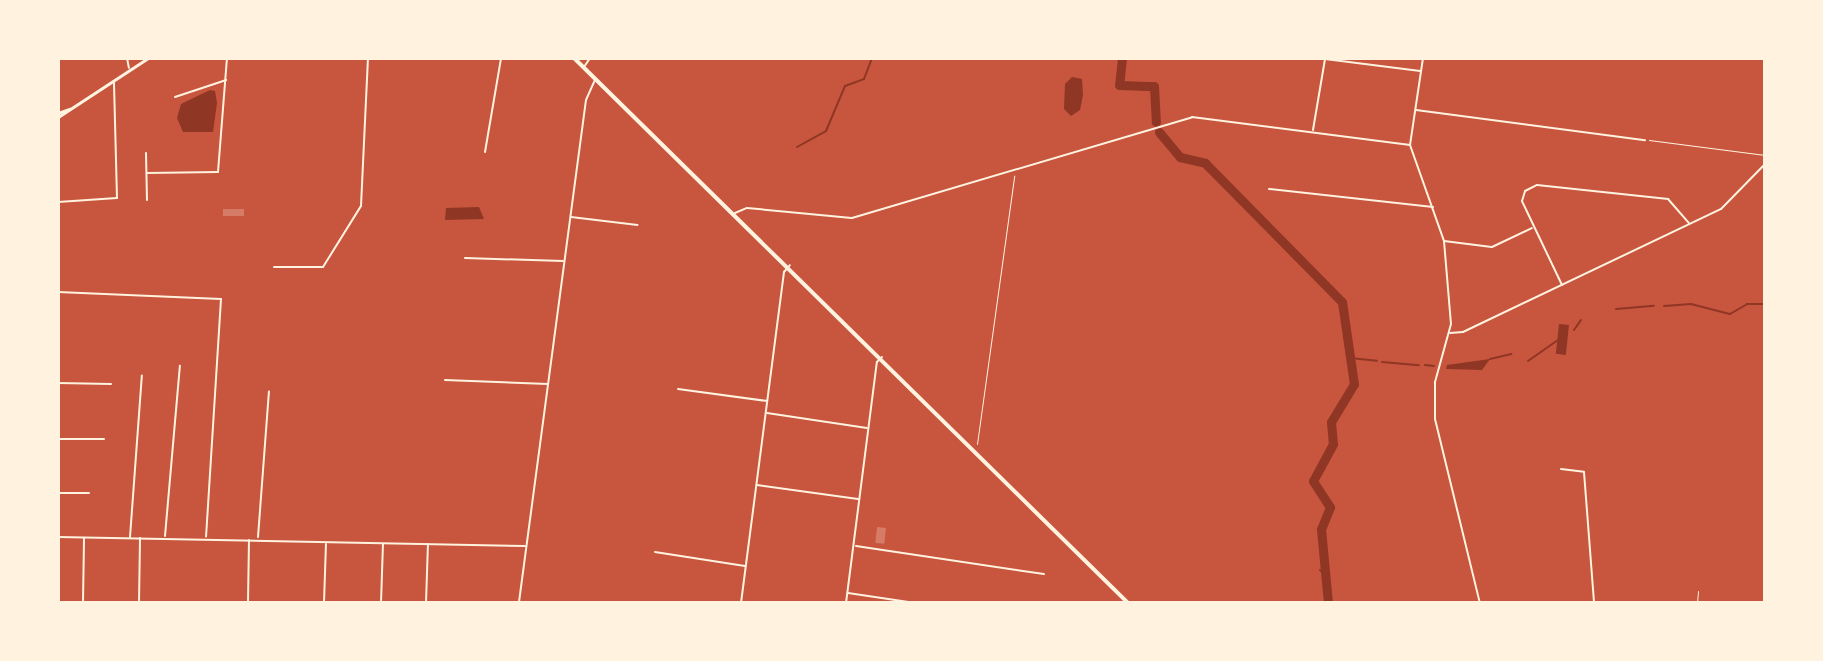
<!DOCTYPE html>
<html>
<head>
<meta charset="utf-8">
<style>
	body { margin:0 }
	#map { position:relative; width:1823px; height:661px; overflow:hidden; background:#c8553d; font-family:"Noto Serif",serif }
	div>[style] { position:absolute }
	[style*='--x'] { left:calc(var(--x)*1px); top:calc(var(--y)*1px); width:calc(var(--w)*1px); rotate:calc(var(--a)*1deg) }
	.water>* { inset:0; background:#8f3625; transform-origin:0 0 }
	.stream>* { height:2px; margin:-1px; padding:0 1px; transform-origin:1px; border-radius:1px; background:#8f3625 }
	.river>* { height:9px; margin:-4.5px; padding:0 4.5px; transform-origin:4.5px; border-radius:4.5px; background:#8f3625 }
	.building>* { inset:0; background:#d67c66; transform-origin:0 0 }
	.path>* { height:1px; margin:-0.5px; padding:0 0.5px; transform-origin:0.5px; border-radius:0.5px; background:#fff3e0 }
	.minor>* { height:2px; margin:-1px; padding:0 1px; transform-origin:1px; border-radius:1px; background:#fff3e0 }
	.tertiary>* { height:3px; margin:-1.5px; padding:0 1.5px; transform-origin:1.5px; border-radius:1.5px; background:#fff3e0 }
	.trunk>* { height:4px; margin:-2px; padding:0 2px; transform-origin:2px; border-radius:2px; background:#fff3e0 }
	span { translate:-50% -50%; white-space:nowrap; text-align:center; line-height:1.15; -webkit-text-stroke:8px #fff3e0; paint-order:stroke }
	.frame { position:absolute; inset:0; border:60px solid #fff3e0; pointer-events:none }
</style>
</head>
<body>
<div id="map">
	<div class="water">
		<div style="clip-path:polygon(1072px 77px,1082px 79px,1083px 95px,1080px 110px,1071px 116px,1064px 109px,1065px 84px)"></div>
		<div style="clip-path:polygon(210px 90px,215px 91px,217px 103px,213px 132px,183px 132px,177px 118px,181px 104px)"></div>
		<div style="clip-path:polygon(446px 208px,479px 207px,484px 219px,445px 220px)"></div>
		<div style="left:1559px;top:324px;width:10px;height:30px;rotate:6deg"></div>
		<div style="clip-path:polygon(1490px 359px,1482px 370px,1446px 369px,1447px 365px)"></div>
	</div>
	<div class="stream">
		<div style="--x:797;--y:147;--w:33;--a:-29"></div>
		<div style="--x:826;--y:131;--w:49;--a:-67.1"></div>
		<div style="--x:845;--y:86;--w:20;--a:-20"></div>
		<div style="--x:864;--y:79;--w:22;--a:-69"></div>
		<div style="--x:1664;--y:306;--w:27;--a:-4"></div>
		<div style="--x:1691;--y:304;--w:40;--a:14.4"></div>
		<div style="--x:1730;--y:314;--w:20;--a:-30"></div>
		<div style="--x:1747;--y:304;--w:18;--a:0"></div>
		<div style="--x:1616;--y:309;--w:38;--a:-5"></div>
		<div style="--x:1574;--y:330;--w:12;--a:-55"></div>
		<div style="--x:1350;--y:358;--w:27;--a:6"></div>
		<div style="--x:1490;--y:359;--w:22;--a:-13"></div>
		<div style="--x:1528;--y:361;--w:37;--a:-35"></div>
		<div style="--x:1382;--y:362;--w:37;--a:5"></div>
		<div style="--x:1425;--y:365;--w:9;--a:6"></div>
		<div style="--x:1320;--y:570;--w:10;--a:45"></div>
	</div>
	<div class="river">
		<div style="--x:1122;--y:58;--w:27;--a:96"></div>
		<div style="--x:1119;--y:85;--w:35;--a:2"></div>
		<div style="--x:1154;--y:86;--w:36;--a:87"></div>
		<div style="--x:1159;--y:132;--w:33;--a:50"></div>
		<div style="--x:1180;--y:157;--w:26;--a:13"></div>
		<div style="--x:1205;--y:163;--w:195;--a:45.4"></div>
		<div style="--x:1342;--y:302;--w:83;--a:81.7"></div>
		<div style="--x:1354;--y:384;--w:44;--a:121.2"></div>
		<div style="--x:1331;--y:422;--w:22;--a:85"></div>
		<div style="--x:1333;--y:444;--w:42;--a:118.4"></div>
		<div style="--x:1313;--y:481;--w:31;--a:57"></div>
		<div style="--x:1330;--y:507;--w:24;--a:112"></div>
		<div style="--x:1321;--y:529;--w:74;--a:84.6"></div>
	</div>
	<div class="building">
		<div style="left:223px;top:209px;width:21px;height:7px"></div>
		<div style="left:877px;top:527px;width:9px;height:16px;rotate:6deg"></div>
	</div>
	<div class="path">
		<div style="--x:1649;--y:140;--w:117;--a:7.4"></div>
		<div style="--x:977;--y:444;--w:271;--a:-82.1"></div>
		<div style="--x:1697;--y:603;--w:12;--a:-85"></div>
	</div>
	<div class="minor">
		<div style="--x:127;--y:58;--w:10;--a:79"></div>
		<div style="--x:1423;--y:58;--w:88;--a:98.5"></div>
		<div style="--x:1410;--y:145;--w:102;--a:70.5"></div>
		<div style="--x:1444;--y:241;--w:83;--a:85.2"></div>
		<div style="--x:1451;--y:324;--w:60;--a:105.4"></div>
		<div style="--x:1435;--y:382;--w:37;--a:90"></div>
		<div style="--x:1435;--y:419;--w:189;--a:76.3"></div>
		<div style="--x:584;--y:67;--w:11;--a:-56"></div>
		<div style="--x:175;--y:97;--w:54;--a:-18.4"></div>
		<div style="--x:1416;--y:110;--w:231;--a:7.5"></div>
		<div style="--x:1313;--y:130;--w:72;--a:-80.4"></div>
		<div style="--x:1325;--y:59;--w:96;--a:7.2"></div>
		<div style="--x:485;--y:152;--w:95;--a:-80.3"></div>
		<div style="--x:146;--y:153;--w:47;--a:88.8"></div>
		<div style="--x:147;--y:173;--w:71;--a:-0.8"></div>
		<div style="--x:218;--y:172;--w:114;--a:-85.5"></div>
		<div style="--x:1269;--y:189;--w:165;--a:6.3"></div>
		<div style="--x:58;--y:202;--w:59;--a:-3.9"></div>
		<div style="--x:117;--y:198;--w:115;--a:-91.5"></div>
		<div style="--x:735;--y:213;--w:13;--a:-23"></div>
		<div style="--x:747;--y:208;--w:105;--a:5.4"></div>
		<div style="--x:852;--y:218;--w:355;--a:-16.5"></div>
		<div style="--x:1192;--y:117;--w:220;--a:7.3"></div>
		<div style="--x:571;--y:217;--w:67;--a:6.8"></div>
		<div style="--x:1444;--y:241;--w:48;--a:7.1"></div>
		<div style="--x:1492;--y:247;--w:44;--a:-25.4"></div>
		<div style="--x:465;--y:258;--w:98;--a:1.8"></div>
		<div style="--x:274;--y:267;--w:49;--a:0"></div>
		<div style="--x:323;--y:267;--w:72;--a:-58.1"></div>
		<div style="--x:361;--y:206;--w:148;--a:-87.3"></div>
		<div style="--x:1562;--y:285;--w:93;--a:-115.5"></div>
		<div style="--x:1522;--y:201;--w:10;--a:-73"></div>
		<div style="--x:1525;--y:191;--w:13;--a:-27"></div>
		<div style="--x:1537;--y:185;--w:132;--a:6.1"></div>
		<div style="--x:1668;--y:199;--w:32;--a:49"></div>
		<div style="--x:58;--y:292;--w:163;--a:2.5"></div>
		<div style="--x:221;--y:299;--w:238;--a:93.6"></div>
		<div style="--x:1450;--y:333;--w:13;--a:-4"></div>
		<div style="--x:1463;--y:332;--w:286;--a:-25.5"></div>
		<div style="--x:1721;--y:209;--w:63;--a:-45.6"></div>
		<div style="--x:445;--y:380;--w:103;--a:2.2"></div>
		<div style="--x:58;--y:383;--w:53;--a:1.1"></div>
		<div style="--x:678;--y:389;--w:90;--a:7.7"></div>
		<div style="--x:767;--y:413;--w:101;--a:8.5"></div>
		<div style="--x:58;--y:439;--w:46;--a:0"></div>
		<div style="--x:1561;--y:469;--w:23;--a:7"></div>
		<div style="--x:1584;--y:472;--w:131;--a:85.6"></div>
		<div style="--x:757;--y:485;--w:102;--a:7.9"></div>
		<div style="--x:58;--y:493;--w:31;--a:0"></div>
		<div style="--x:165;--y:536;--w:171;--a:-85"></div>
		<div style="--x:58;--y:537;--w:467;--a:1.1"></div>
		<div style="--x:130;--y:537;--w:162;--a:-85.8"></div>
		<div style="--x:258;--y:537;--w:146;--a:-85.7"></div>
		<div style="--x:856;--y:546;--w:190;--a:8.5"></div>
		<div style="--x:655;--y:552;--w:91;--a:8.8"></div>
		<div style="--x:848;--y:593;--w:68;--a:8.5"></div>
		<div style="--x:519;--y:602;--w:506;--a:-82.4"></div>
		<div style="--x:586;--y:100;--w:22;--a:-66"></div>
		<div style="--x:83;--y:603;--w:65;--a:-89.1"></div>
		<div style="--x:139;--y:603;--w:65;--a:-89.1"></div>
		<div style="--x:248;--y:603;--w:63;--a:-89.1"></div>
		<div style="--x:324;--y:603;--w:59;--a:-88.1"></div>
		<div style="--x:381;--y:603;--w:59;--a:-88.1"></div>
		<div style="--x:426;--y:603;--w:59;--a:-88.1"></div>
		<div style="--x:741;--y:603;--w:334;--a:-82.6"></div>
		<div style="--x:784;--y:272;--w:9;--a:-49"></div>
		<div style="--x:846;--y:603;--w:243;--a:-82.7"></div>
		<div style="--x:877;--y:362;--w:7;--a:-45"></div>
	</div>
	<div class="tertiary">
		<div style="--x:58;--y:113;--w:12;--a:-20"></div>
		<div style="--x:58;--y:117;--w:108;--a:-33.2"></div>
	</div>
	<div class="trunk">
		<div style="--x:574;--y:58;--w:777;--a:44.53"></div>
	</div>
	<div class="frame"></div>
</div>
</body>
</html>
